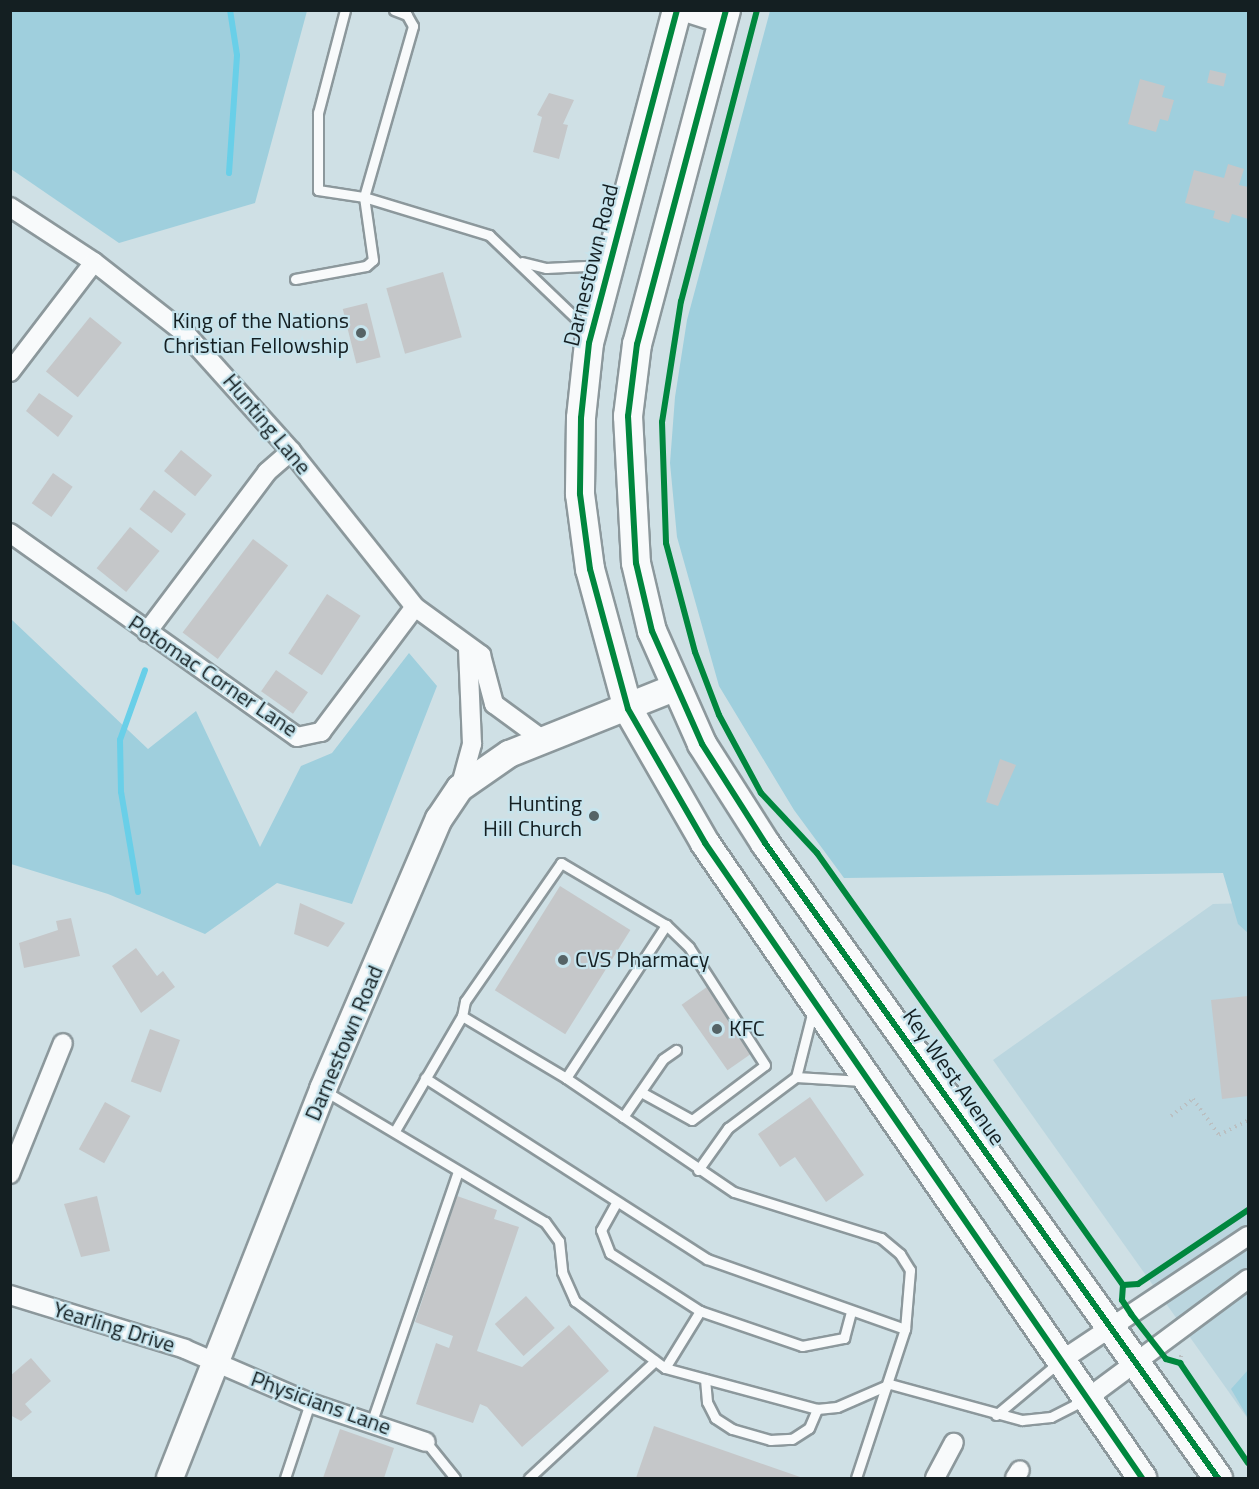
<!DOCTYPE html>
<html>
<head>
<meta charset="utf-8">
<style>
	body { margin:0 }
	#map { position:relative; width:1259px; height:1489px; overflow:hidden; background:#cfe0e5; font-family:"Titillium Web",sans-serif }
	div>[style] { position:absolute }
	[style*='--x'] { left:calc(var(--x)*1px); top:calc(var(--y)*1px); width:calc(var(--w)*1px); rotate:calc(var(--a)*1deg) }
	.built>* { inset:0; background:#bbd6df }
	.green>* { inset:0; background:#9fcfdd }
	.stream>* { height:6px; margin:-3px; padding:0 3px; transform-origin:3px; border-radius:3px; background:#69cfe8 }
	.building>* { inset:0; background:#c5c7c9; transform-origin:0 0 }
	.path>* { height:4px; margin-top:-2px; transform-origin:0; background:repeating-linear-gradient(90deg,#babfc1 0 1.5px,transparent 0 6px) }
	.roads { filter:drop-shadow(2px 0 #8c989c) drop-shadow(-2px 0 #8c989c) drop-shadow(0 2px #8c989c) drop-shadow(0 -2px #8c989c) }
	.lane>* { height:9px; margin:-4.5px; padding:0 4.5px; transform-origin:4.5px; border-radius:4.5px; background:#f8fafb }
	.street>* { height:18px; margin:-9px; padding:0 9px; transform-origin:9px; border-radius:9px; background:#f8fafb }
	.secondary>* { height:26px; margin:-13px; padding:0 13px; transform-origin:13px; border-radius:13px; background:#f8fafb }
	.primary>* { height:28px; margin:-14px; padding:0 14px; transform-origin:14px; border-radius:14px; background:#f8fafb }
	.cycleway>* { height:6px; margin:-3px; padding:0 3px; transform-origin:3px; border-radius:3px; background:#00873e }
	.dots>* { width:16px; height:16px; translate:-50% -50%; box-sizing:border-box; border:3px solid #c7e4ed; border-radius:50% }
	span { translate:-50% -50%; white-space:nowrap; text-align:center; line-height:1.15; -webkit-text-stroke:4.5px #c7e4ed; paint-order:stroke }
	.street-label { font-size:22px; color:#141f22 }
	.poi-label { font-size:22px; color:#141f22 }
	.right { translate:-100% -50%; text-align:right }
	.left { translate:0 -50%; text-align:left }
	.frame { position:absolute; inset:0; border:12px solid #141f22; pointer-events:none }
</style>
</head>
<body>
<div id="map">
	<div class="built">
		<div style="clip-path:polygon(1248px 903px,1248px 1419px,993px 1060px,1213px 904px)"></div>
	</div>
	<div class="green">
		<div style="clip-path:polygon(10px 11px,307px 11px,255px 203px,119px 243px,11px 169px)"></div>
		<div style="clip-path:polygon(770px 11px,1248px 11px,1248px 933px,1238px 924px,1223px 873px,844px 878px,794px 810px,719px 686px,677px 537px,670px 463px,675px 397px,687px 320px)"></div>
		<div style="clip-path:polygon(11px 619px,148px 749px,196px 711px,260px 847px,301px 766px,332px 753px,409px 653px,437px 686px,352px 904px,277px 883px,205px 934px,108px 894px,11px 864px)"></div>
		<div style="clip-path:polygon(1248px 1370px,1248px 1418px,1231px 1389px)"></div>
	</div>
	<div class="stream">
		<div style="--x:229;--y:173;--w:118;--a:-86.1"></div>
		<div style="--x:237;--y:55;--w:46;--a:-98.8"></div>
		<div style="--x:138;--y:892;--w:101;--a:-99.6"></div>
		<div style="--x:121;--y:792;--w:52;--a:-91.1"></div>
		<div style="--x:120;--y:740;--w:74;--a:-70.3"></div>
	</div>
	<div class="building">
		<div style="left:1210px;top:70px;width:17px;height:13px;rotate:13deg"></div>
		<div style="clip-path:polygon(1140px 79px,1165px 86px,1162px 97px,1174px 100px,1168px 121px,1160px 119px,1156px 132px,1128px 124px)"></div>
		<div style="clip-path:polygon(549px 93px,574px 100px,563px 124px,568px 125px,559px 159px,533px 152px,542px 117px,537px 115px)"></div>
		<div style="clip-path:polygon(1228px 164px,1244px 169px,1239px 185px,1248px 187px,1248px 219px,1232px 214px,1229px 223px,1213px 218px,1215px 211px,1185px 203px,1194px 170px,1224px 178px)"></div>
		<div style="left:443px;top:272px;width:68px;height:59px;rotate:74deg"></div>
		<div style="left:367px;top:303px;width:56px;height:25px;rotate:76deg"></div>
		<div style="left:90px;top:317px;width:41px;height:70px;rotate:39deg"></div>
		<div style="clip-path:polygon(39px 393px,73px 416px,58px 437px,26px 411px)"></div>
		<div style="left:181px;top:450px;width:40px;height:27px;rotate:39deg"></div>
		<div style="left:53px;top:473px;width:24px;height:37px;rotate:35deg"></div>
		<div style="left:154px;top:490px;width:40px;height:24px;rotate:37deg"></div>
		<div style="left:130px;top:527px;width:38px;height:53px;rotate:39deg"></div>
		<div style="left:253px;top:539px;width:44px;height:117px;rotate:37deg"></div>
		<div style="left:327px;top:594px;width:40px;height:71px;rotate:33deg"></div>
		<div style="left:276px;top:670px;width:39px;height:26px;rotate:35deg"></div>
		<div style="clip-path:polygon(1000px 759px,1016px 765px,998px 806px,986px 802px)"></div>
		<div style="left:560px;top:886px;width:83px;height:123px;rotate:32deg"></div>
		<div style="clip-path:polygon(300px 903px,345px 923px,328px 947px,294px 934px)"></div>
		<div style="clip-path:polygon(71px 918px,80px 956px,24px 968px,19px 943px,58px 930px,56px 921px)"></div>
		<div style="clip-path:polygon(136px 948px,157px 976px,163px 971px,175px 987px,141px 1013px,112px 966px)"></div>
		<div style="left:707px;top:987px;width:80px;height:31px;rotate:55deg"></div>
		<div style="clip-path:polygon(1248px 996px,1248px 1096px,1222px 1099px,1211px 1000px)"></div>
		<div style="left:150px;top:1029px;width:32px;height:56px;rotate:20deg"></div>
		<div style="clip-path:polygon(810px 1097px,864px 1175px,826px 1202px,795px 1157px,780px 1167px,758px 1134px)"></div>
		<div style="left:105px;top:1102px;width:29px;height:54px;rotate:29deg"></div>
		<div style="clip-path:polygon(97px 1196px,110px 1251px,81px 1257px,64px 1204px)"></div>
		<div style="clip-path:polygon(457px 1196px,497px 1210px,494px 1219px,519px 1227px,477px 1351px,522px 1367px,569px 1325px,609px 1371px,522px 1447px,487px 1407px,480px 1404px,473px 1423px,416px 1404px,436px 1343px,449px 1348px,453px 1336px,415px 1322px)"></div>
		<div style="left:526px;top:1296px;width:43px;height:42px;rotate:48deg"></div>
		<div style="clip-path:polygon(31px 1358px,51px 1381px,25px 1404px,32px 1412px,21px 1421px,10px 1415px,10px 1376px)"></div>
		<div style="clip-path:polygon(654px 1426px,803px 1478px,636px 1478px)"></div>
		<div style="clip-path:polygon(340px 1429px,394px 1448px,384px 1478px,323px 1478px)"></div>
	</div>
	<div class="path">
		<div style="--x:1171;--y:1116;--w:28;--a:-38"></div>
		<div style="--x:1193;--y:1099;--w:44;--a:54.2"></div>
		<div style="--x:1219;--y:1135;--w:33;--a:-27"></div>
		<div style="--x:1180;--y:1363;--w:12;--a:-81"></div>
	</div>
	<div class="roads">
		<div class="lane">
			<div style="--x:345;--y:10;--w:106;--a:104.7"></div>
			<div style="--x:318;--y:113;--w:77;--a:90"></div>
			<div style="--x:318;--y:190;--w:47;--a:8.7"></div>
			<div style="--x:364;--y:197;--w:131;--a:16.9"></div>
			<div style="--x:489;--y:235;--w:137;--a:43.8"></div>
			<div style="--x:522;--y:262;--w:25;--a:14"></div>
			<div style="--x:546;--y:268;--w:60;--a:-2.9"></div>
			<div style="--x:295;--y:279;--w:72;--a:-10.4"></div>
			<div style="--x:366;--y:266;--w:9;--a:-41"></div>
			<div style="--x:373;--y:260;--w:64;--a:-98.1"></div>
			<div style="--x:364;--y:197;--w:178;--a:-74"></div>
			<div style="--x:413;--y:26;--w:13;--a:-119"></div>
			<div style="--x:407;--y:15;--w:14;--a:-159"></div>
			<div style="--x:813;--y:1010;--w:69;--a:104.2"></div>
			<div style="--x:796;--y:1077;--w:66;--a:3.5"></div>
			<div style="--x:425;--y:1078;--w:335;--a:32.7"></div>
			<div style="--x:707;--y:1259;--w:210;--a:19.5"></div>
			<div style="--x:566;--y:1078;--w:183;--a:-56.8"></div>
			<div style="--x:666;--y:925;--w:122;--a:-149.4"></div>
			<div style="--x:561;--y:863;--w:168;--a:124.8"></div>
			<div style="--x:465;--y:1001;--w:15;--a:101"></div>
			<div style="--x:462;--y:1016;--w:121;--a:30.8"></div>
			<div style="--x:566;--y:1078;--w:203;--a:34.2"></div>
			<div style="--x:734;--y:1192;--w:154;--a:17.4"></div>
			<div style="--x:881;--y:1238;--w:25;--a:40"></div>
			<div style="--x:900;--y:1254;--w:19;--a:58"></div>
			<div style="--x:910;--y:1270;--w:59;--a:94.8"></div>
			<div style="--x:905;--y:1329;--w:157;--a:108.2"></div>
			<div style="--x:325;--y:1091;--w:256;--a:30.8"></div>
			<div style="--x:545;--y:1222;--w:24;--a:54"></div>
			<div style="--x:559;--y:1241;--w:31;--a:84"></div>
			<div style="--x:562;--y:1272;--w:32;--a:66"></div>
			<div style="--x:575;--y:1301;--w:112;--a:36.7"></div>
			<div style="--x:665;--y:1368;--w:157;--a:15.1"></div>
			<div style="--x:817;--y:1409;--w:20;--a:-6"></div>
			<div style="--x:837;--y:1407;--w:58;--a:-23.5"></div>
			<div style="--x:890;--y:1384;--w:137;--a:15.3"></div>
			<div style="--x:1022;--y:1420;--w:29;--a:-6"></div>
			<div style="--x:1051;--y:1417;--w:38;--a:-27"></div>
			<div style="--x:641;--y:1092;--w:58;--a:28.8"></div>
			<div style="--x:692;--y:1120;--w:91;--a:-37"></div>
			<div style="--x:765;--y:1065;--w:140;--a:-122.8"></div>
			<div style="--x:689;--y:947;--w:32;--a:-136"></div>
			<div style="--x:623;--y:1117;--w:70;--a:-55.4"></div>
			<div style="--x:663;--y:1059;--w:16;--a:-35"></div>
			<div style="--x:396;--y:1129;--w:131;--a:-59.7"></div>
			<div style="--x:698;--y:1170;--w:52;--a:-54.5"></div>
			<div style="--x:728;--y:1128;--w:85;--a:-36.9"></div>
			<div style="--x:616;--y:1203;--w:31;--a:119"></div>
			<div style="--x:601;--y:1230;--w:25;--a:69"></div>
			<div style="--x:610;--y:1253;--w:107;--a:32.8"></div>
			<div style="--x:665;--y:1368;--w:67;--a:-58.4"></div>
			<div style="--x:700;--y:1311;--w:108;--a:18.9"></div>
			<div style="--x:802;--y:1346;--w:43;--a:-10.8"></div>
			<div style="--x:844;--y:1338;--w:28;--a:-75"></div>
			<div style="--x:705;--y:1379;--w:23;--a:85"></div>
			<div style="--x:707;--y:1402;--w:18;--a:63"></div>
			<div style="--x:715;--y:1418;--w:20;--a:33"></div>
			<div style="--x:732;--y:1429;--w:40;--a:16"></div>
			<div style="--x:770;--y:1440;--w:22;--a:-3"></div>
			<div style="--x:792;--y:1439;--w:20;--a:-33"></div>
			<div style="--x:809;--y:1428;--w:21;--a:-67"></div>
			<div style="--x:996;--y:1415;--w:81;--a:-40"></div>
			<div style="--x:372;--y:1421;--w:264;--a:-71"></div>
			<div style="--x:426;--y:1442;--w:46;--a:51.1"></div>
			<div style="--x:285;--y:1478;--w:79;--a:-71.6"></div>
			<div style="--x:529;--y:1478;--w:172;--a:-42.9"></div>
		</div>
		<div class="street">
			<div style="--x:678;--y:10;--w:46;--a:17.7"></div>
			<div style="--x:10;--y:207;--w:100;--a:33.2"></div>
			<div style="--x:94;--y:262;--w:118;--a:38.1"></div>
			<div style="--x:187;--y:335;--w:156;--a:48.1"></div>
			<div style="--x:291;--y:451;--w:199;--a:51.5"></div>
			<div style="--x:415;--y:607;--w:82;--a:36"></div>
			<div style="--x:481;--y:655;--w:51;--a:75.1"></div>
			<div style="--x:494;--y:704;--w:61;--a:36.3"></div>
			<div style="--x:10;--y:372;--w:138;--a:-52.6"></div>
			<div style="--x:10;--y:533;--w:352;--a:35.4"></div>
			<div style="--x:297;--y:737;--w:25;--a:-12"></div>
			<div style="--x:321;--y:732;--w:156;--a:-53.1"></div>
			<div style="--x:147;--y:632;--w:200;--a:-53.1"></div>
			<div style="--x:267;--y:472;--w:32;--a:-41"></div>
			<div style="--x:460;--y:788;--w:46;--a:-74.7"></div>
			<div style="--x:472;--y:744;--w:97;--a:-92.4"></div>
			<div style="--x:10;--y:1174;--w:141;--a:-68"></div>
			<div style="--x:10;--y:1295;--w:183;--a:17.1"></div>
			<div style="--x:185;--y:1349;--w:136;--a:23.4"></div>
			<div style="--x:310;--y:1403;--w:122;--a:18.6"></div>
			<div style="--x:1059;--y:1362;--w:227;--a:-33.7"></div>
			<div style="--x:1085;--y:1400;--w:203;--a:-36.6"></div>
			<div style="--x:935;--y:1478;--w:40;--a:-62"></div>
			<div style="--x:1015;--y:1478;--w:9;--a:-58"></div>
		</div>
		<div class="secondary">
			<div style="--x:170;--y:1478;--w:418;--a:-68.5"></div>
			<div style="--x:323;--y:1089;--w:294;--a:-66.8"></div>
			<div style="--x:439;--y:819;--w:37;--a:-56"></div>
			<div style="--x:460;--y:788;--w:60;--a:-34.8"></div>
			<div style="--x:509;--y:754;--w:178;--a:-21.8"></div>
		</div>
		<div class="primary">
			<div style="--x:677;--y:10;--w:344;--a:104.8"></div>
			<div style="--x:589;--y:343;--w:75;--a:96.1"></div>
			<div style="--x:581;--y:418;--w:76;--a:90.8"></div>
			<div style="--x:580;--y:494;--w:76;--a:82.4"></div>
			<div style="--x:590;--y:569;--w:145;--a:74.8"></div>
			<div style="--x:628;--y:709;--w:155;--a:60.1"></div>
			<div style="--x:705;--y:843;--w:771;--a:55.46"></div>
			<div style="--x:726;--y:10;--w:346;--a:104.9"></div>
			<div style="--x:637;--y:344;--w:73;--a:97.1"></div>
			<div style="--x:628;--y:416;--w:147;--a:86.9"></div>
			<div style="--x:636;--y:563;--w:70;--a:76.8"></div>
			<div style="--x:652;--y:631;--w:124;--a:66.1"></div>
			<div style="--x:702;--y:744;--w:117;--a:57.5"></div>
			<div style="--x:765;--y:843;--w:780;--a:54.5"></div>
		</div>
	</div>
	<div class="cycleway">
		<div style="--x:677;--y:10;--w:344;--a:104.8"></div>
		<div style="--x:589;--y:343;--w:75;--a:96.1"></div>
		<div style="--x:581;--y:418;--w:76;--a:90.8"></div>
		<div style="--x:580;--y:494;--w:76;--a:82.4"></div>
		<div style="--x:590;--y:569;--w:145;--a:74.8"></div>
		<div style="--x:628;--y:709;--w:155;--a:60.1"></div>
		<div style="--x:705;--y:843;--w:771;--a:55.46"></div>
		<div style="--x:726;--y:10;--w:346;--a:104.9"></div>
		<div style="--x:637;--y:344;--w:73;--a:97.1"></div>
		<div style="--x:628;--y:416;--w:147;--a:86.9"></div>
		<div style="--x:636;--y:563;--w:70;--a:76.8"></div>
		<div style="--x:652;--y:631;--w:124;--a:66.1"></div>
		<div style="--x:702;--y:744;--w:117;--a:57.5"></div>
		<div style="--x:765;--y:843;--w:780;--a:54.5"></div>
		<div style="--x:757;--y:10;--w:301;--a:104.6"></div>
		<div style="--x:681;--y:301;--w:122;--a:98.9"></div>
		<div style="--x:662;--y:422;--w:121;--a:88.1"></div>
		<div style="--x:666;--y:543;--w:113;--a:75.1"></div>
		<div style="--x:695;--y:652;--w:67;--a:69.1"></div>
		<div style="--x:719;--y:715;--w:89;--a:61.7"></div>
		<div style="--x:761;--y:793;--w:82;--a:47"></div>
		<div style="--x:817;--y:853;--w:529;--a:54.69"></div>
		<div style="--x:1123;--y:1285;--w:15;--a:94"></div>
		<div style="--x:1122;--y:1300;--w:17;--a:57"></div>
		<div style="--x:1131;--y:1314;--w:57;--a:52.1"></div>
		<div style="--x:1166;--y:1359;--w:15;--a:16"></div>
		<div style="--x:1180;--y:1363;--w:121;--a:55.8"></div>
		<div style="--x:1123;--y:1285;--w:15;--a:-4"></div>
		<div style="--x:1138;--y:1284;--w:133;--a:-33.9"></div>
	</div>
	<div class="dots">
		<div style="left:361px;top:333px;background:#556366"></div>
		<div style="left:594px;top:816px;background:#556366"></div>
		<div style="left:563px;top:960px;background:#556366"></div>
		<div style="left:717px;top:1029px;background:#556366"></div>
	</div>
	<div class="street-label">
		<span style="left:591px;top:265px;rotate:-76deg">Darnestown Road</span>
		<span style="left:267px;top:424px;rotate:50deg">Hunting Lane</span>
		<span style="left:213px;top:676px;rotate:34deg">Potomac Corner Lane</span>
		<span style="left:344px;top:1043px;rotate:-67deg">Darnestown Road</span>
		<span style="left:954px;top:1077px;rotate:55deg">Key West Avenue</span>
		<span style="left:114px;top:1327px;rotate:17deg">Yearling Drive</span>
		<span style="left:321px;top:1403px;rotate:20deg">Physicians Lane</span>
	</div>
	<div class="poi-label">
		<span class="right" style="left:349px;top:333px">King of the Nations<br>Christian Fellowship</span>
		<span class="right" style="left:582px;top:816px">Hunting<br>Hill Church</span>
		<span class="left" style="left:575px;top:960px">CVS Pharmacy</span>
		<span class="left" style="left:729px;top:1029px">KFC</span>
	</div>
	<div class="frame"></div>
</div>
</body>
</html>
